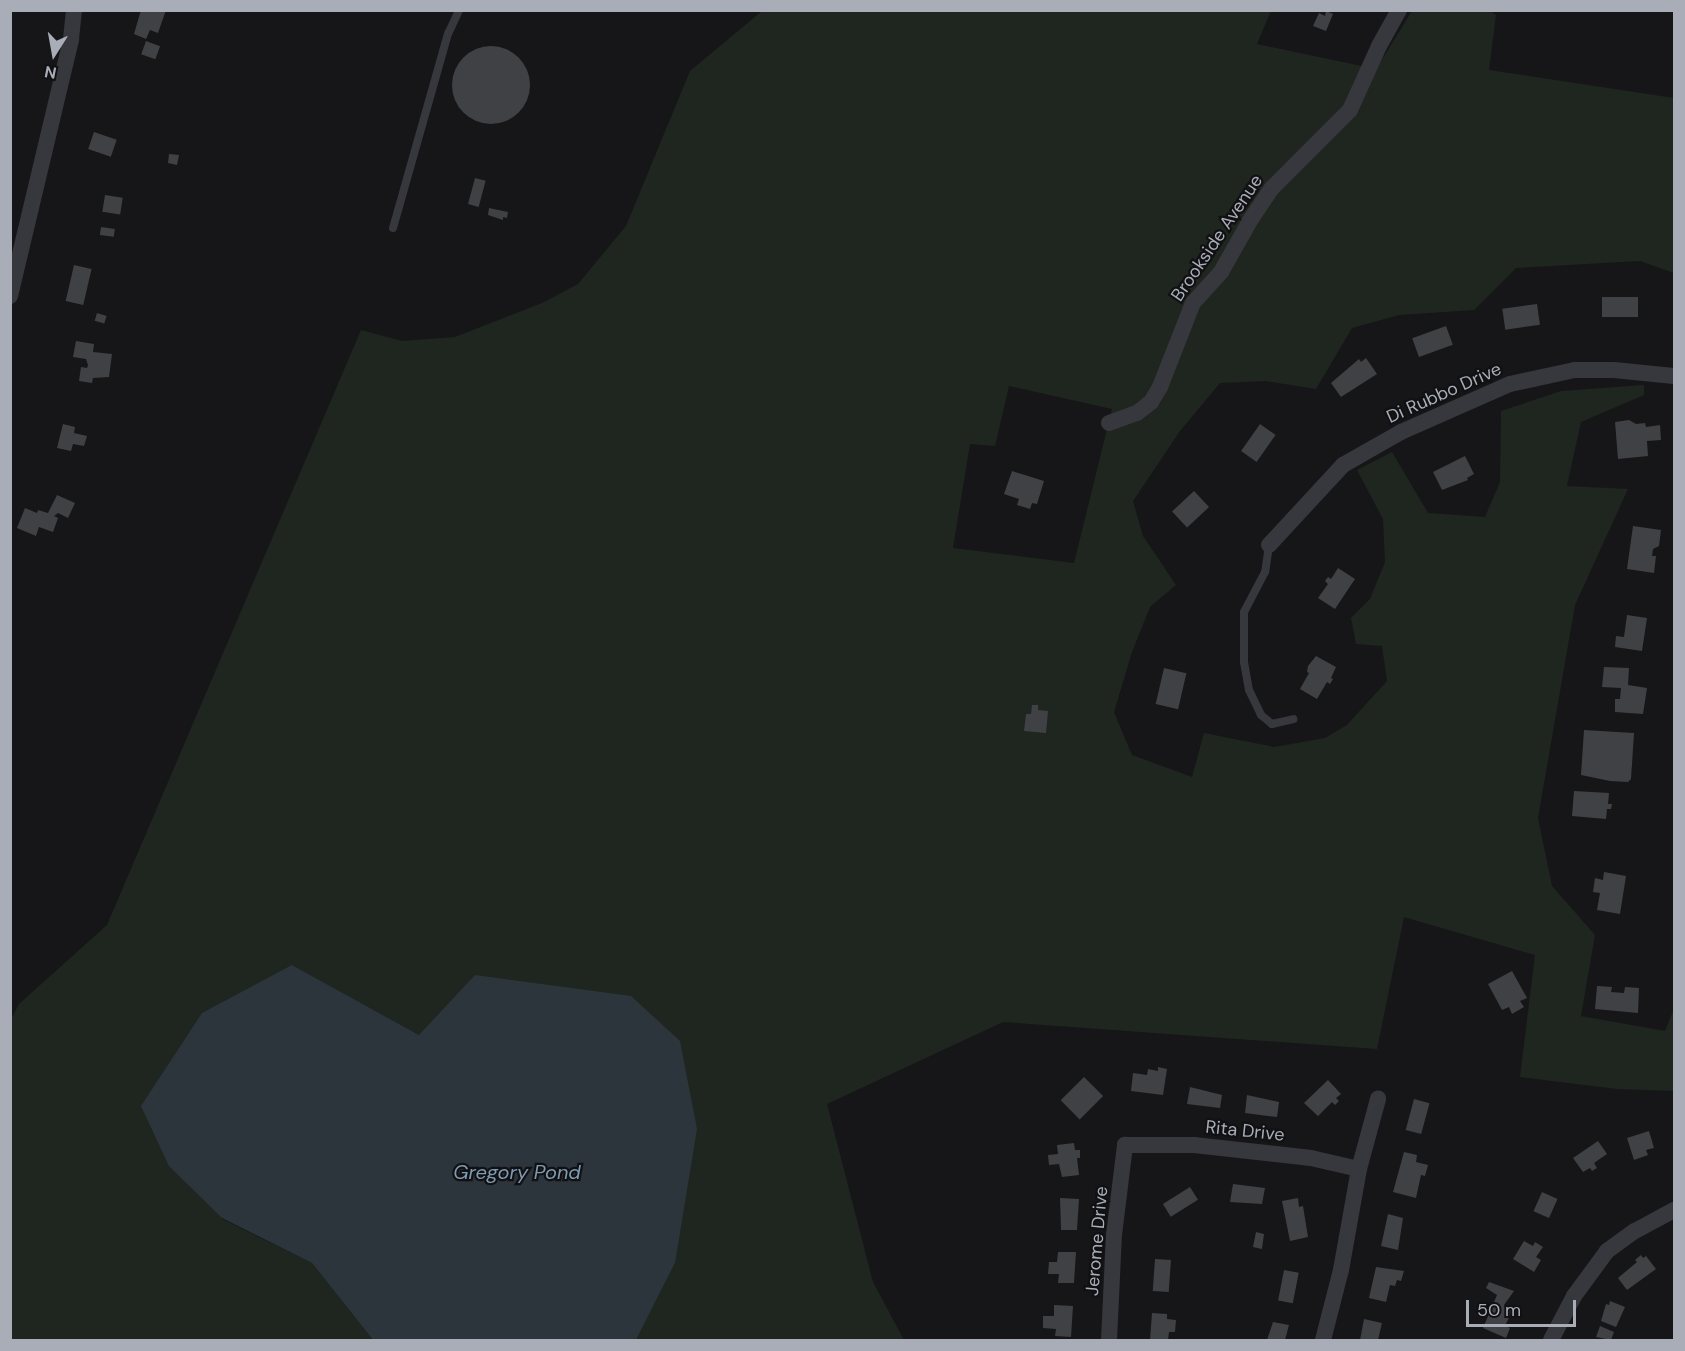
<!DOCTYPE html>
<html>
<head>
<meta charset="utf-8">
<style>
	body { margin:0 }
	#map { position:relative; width:1685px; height:1351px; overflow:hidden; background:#161618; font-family:"DM Sans",sans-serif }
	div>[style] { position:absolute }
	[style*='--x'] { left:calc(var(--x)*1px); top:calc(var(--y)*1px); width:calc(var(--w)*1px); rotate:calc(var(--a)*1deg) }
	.green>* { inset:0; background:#1e261f }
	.water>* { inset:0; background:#2c353c }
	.building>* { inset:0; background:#404145; transform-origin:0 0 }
	.round { border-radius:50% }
	.lane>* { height:8px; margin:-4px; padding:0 4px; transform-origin:4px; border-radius:4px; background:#37383d }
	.street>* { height:16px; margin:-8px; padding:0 8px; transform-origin:8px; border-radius:8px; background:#37383d }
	span { translate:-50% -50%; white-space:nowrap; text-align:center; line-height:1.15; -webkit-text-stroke:4.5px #111113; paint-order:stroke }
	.street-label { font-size:18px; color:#a8adb8 }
	.water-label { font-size:20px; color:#7f9bb3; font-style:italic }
	.frame { position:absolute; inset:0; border:12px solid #a8adb8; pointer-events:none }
	.north { position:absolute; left:24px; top:24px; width:60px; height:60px; -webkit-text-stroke:4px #111113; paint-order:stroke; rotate:191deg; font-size:16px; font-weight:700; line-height:24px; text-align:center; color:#a8adb8 }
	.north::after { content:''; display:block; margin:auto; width:21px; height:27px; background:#a8adb8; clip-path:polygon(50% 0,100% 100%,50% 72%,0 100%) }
	.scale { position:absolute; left:1466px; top:1300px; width:110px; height:27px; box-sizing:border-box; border:3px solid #a8adb8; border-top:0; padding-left:8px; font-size:18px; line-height:21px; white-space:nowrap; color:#a8adb8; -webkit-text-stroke:4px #111113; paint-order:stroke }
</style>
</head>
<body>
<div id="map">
	<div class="green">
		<div style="clip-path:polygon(evenodd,762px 11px,1271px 11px,1257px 44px,1376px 69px,1412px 11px,1490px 11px,1496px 15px,1489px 70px,1674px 98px,1674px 273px,1640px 261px,1516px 268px,1474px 310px,1399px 315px,1352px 328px,1316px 389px,1265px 381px,1220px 383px,1180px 431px,1133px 501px,1143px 536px,1176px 585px,1150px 607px,1132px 652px,1114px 712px,1132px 755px,1192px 777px,1204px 733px,1274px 747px,1325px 738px,1347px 725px,1387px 681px,1382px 646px,1356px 644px,1351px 618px,1370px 599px,1385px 562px,1383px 519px,1357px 470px,1392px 452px,1428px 513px,1485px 517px,1500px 482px,1501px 411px,1561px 391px,1644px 385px,1644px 395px,1581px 422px,1567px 486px,1628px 489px,1575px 605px,1538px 818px,1552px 886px,1595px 935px,1581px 1016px,1665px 1031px,1674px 1009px,1674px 1091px,1617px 1089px,1520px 1077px,1535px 955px,1404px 917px,1377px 1049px,1003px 1022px,827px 1104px,873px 1282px,904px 1340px,636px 1340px,675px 1263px,419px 1035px,292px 965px,222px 1219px,312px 1263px,373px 1340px,11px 1340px,11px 1019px,19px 1004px,107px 925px,361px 330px,402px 341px,455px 337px,542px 303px,578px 284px,626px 226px,690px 71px,762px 11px,1009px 386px,1112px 409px,1074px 563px,953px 548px,970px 444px,995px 446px,1009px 386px)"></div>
	</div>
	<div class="water">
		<div style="clip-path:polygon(292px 965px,419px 1035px,475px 975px,631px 996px,680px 1041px,697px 1129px,675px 1263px,636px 1340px,373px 1340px,312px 1263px,222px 1218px,169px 1166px,141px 1106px,202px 1013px)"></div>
	</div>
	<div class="building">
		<div style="clip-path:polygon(141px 10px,166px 10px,158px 33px,150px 30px,146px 39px,134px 34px)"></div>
		<div style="clip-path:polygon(1326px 11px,1333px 14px,1326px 31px,1313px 26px,1319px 13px,1325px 16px)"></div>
		<div style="left:146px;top:41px;width:15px;height:14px;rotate:20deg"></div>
		<div class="round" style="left:452px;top:46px;width:78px;height:78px"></div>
		<div style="left:94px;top:132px;width:24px;height:18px;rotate:19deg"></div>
		<div style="clip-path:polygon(169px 154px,179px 155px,177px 165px,168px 163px)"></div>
		<div style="left:475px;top:178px;width:11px;height:27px;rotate:15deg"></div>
		<div style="left:105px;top:195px;width:18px;height:17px;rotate:9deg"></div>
		<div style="clip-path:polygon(489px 208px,508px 212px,507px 218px,503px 217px,503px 220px,488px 215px)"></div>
		<div style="left:101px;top:227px;width:14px;height:8px;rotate:8deg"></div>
		<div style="left:74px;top:265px;width:18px;height:37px;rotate:13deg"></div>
		<div style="left:1638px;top:297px;width:20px;height:36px;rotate:90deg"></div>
		<div style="left:1537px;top:304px;width:21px;height:35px;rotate:82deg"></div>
		<div style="left:97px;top:313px;width:10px;height:8px;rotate:17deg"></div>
		<div style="left:1446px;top:326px;width:20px;height:36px;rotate:70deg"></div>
		<div style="clip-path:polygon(76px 341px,94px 344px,93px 352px,112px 354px,109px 377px,93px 378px,92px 383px,79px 381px,81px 367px,87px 368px,88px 365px,86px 359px,73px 357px)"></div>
		<div style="clip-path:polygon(1366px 358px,1377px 374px,1341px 397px,1331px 383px,1359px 359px,1361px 362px)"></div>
		<div style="clip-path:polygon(1629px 420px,1636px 424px,1645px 423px,1646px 427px,1660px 425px,1661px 440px,1647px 441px,1648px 456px,1618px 459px,1615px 422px)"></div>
		<div style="clip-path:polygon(63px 424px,75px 427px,74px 433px,87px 436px,84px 446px,73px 444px,71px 451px,57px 448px)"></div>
		<div style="left:1260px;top:424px;width:19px;height:33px;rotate:35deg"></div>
		<div style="clip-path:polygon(1465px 456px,1474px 474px,1467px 478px,1468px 480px,1442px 490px,1433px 472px)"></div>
		<div style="clip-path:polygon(1012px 471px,1044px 481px,1037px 504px,1032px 503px,1030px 509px,1017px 505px,1019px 499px,1004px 494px)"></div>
		<div style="left:1194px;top:491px;width:22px;height:30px;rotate:47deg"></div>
		<div style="clip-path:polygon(57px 495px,75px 503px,68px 518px,58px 513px,54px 516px,58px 518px,53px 532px,39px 527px,36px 536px,17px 528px,25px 508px,37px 513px,38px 510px,48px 513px)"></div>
		<div style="clip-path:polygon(1633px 526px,1661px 530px,1659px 546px,1653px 549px,1652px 556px,1656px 556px,1654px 573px,1627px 569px)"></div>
		<div style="clip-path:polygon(1338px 568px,1355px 579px,1335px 609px,1318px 598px,1328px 584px,1325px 581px,1328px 577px,1331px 579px)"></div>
		<div style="clip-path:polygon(1627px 615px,1647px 618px,1642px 651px,1615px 647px,1616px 636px,1624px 637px)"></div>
		<div style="clip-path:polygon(1316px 656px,1336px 667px,1331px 678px,1333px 679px,1330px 684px,1327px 682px,1317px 699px,1300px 689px,1309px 673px,1307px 672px,1308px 666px)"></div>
		<div style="clip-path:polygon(1604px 667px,1629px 668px,1628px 685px,1647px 688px,1643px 714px,1615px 712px,1615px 699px,1620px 699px,1621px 688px,1602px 687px)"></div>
		<div style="left:1164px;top:668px;width:23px;height:37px;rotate:13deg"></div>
		<div style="clip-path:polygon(1032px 705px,1038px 705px,1038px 710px,1048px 711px,1046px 733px,1024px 731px,1026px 714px,1031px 714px)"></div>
		<div style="clip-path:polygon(1584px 730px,1634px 733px,1631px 779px,1628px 782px,1610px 781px,1581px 775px)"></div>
		<div style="clip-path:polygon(1574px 791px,1609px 793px,1608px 804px,1612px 804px,1611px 809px,1607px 809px,1606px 819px,1572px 816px)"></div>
		<div style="clip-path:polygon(1604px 872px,1626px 876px,1620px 914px,1597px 910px,1600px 893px,1593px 892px,1595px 878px,1603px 880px)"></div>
		<div style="clip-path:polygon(1512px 971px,1527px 998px,1520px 1001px,1524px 1007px,1512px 1014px,1509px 1007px,1502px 1010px,1488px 984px)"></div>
		<div style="clip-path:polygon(1597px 986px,1612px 987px,1611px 992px,1624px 993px,1625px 987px,1639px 988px,1638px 1013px,1595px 1009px)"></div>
		<div style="clip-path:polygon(1158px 1067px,1167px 1069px,1163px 1095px,1131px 1091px,1133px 1073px,1147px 1075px,1148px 1069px,1158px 1071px)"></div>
		<div style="left:1084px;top:1077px;width:27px;height:33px;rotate:45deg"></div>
		<div style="clip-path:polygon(1328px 1080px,1341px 1094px,1336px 1098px,1339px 1101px,1335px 1105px,1332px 1102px,1318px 1116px,1304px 1103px)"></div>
		<div style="clip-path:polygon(1190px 1087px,1222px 1095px,1220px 1108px,1187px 1104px)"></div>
		<div style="clip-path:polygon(1247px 1095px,1279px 1102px,1277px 1117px,1245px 1113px)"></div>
		<div style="left:1414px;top:1099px;width:16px;height:32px;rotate:15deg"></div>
		<div style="clip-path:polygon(1649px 1131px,1654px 1148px,1646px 1150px,1648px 1155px,1634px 1160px,1627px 1138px)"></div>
		<div style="clip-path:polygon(1598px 1141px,1607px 1154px,1594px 1163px,1597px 1168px,1592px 1171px,1590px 1168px,1583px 1172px,1573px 1158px)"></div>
		<div style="clip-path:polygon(1074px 1143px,1075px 1150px,1080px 1150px,1080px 1158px,1077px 1158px,1079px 1175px,1062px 1177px,1059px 1164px,1049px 1165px,1048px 1155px,1058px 1154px,1057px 1145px)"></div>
		<div style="clip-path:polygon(1404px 1152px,1417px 1155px,1416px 1162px,1428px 1165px,1425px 1176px,1421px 1175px,1416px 1198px,1393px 1192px)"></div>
		<div style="clip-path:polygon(1233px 1184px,1265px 1188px,1262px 1204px,1230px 1202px)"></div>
		<div style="left:1190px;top:1187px;width:15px;height:32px;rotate:58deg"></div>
		<div style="left:1542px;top:1192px;width:17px;height:21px;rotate:24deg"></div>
		<div style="clip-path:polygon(1060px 1198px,1079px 1199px,1077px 1230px,1061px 1230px)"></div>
		<div style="clip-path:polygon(1298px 1198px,1299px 1207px,1303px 1206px,1308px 1237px,1290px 1241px,1282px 1201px)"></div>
		<div style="clip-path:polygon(1388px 1214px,1403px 1218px,1398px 1250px,1381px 1246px)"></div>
		<div style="clip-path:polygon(1256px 1232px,1264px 1234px,1262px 1249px,1253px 1247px)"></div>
		<div style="clip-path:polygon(1524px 1241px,1533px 1246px,1535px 1242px,1543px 1247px,1536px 1257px,1541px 1260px,1534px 1272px,1513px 1259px)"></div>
		<div style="clip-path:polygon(1058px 1252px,1076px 1252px,1074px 1283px,1058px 1283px,1059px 1274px,1048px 1274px,1049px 1262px,1057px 1262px)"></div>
		<div style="clip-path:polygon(1641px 1255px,1643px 1258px,1646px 1256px,1656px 1269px,1627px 1290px,1618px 1278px,1637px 1262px,1635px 1260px)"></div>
		<div style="left:1155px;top:1259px;width:16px;height:32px;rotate:4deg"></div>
		<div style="clip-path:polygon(1376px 1267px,1404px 1271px,1401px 1281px,1397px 1280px,1395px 1286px,1390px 1285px,1386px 1302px,1369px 1298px)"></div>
		<div style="left:1284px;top:1270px;width:15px;height:31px;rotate:11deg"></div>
		<div style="clip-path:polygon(1489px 1282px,1514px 1291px,1504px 1305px,1513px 1309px,1505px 1326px,1510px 1328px,1506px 1338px,1483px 1328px,1497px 1295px,1486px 1288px)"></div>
		<div style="clip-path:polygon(1610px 1301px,1625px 1307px,1616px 1327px,1601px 1321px,1606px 1304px,1609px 1305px)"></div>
		<div style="clip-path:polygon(1054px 1305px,1073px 1306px,1071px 1337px,1055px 1336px,1056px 1329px,1043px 1328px,1043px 1316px,1054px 1316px)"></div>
		<div style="clip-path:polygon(1152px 1313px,1167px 1314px,1167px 1319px,1176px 1320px,1175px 1332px,1169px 1332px,1168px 1340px,1150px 1340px)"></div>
		<div style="clip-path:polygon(1364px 1319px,1382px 1323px,1378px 1340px,1360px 1340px)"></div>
		<div style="clip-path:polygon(1273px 1322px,1289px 1325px,1285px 1340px,1267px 1340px)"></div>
		<div style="clip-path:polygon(1600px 1326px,1614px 1332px,1611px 1340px,1596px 1337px)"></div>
	</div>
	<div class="lane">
		<div style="--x:393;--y:228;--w:202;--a:-74.2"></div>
		<div style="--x:448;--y:34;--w:26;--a:-65"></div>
		<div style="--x:1269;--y:545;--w:27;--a:98"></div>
		<div style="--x:1265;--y:572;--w:45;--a:117.7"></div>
		<div style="--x:1244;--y:612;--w:50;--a:90"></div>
		<div style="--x:1244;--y:662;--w:28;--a:80"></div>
		<div style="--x:1249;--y:690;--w:28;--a:64"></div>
		<div style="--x:1261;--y:715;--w:14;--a:39"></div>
		<div style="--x:1272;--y:724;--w:22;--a:-13"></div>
	</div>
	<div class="street">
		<div style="--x:10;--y:296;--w:264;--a:-76.6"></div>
		<div style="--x:71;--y:39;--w:29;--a:-84"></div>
		<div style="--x:1109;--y:423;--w:30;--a:-20"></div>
		<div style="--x:1137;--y:413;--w:18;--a:-38"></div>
		<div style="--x:1151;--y:402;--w:17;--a:-59"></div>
		<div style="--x:1160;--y:387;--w:90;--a:-68.6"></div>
		<div style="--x:1193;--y:303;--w:42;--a:-47.9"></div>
		<div style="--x:1221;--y:272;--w:61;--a:-60.5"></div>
		<div style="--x:1251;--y:219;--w:37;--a:-56"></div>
		<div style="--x:1272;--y:188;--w:110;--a:-45"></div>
		<div style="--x:1350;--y:110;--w:70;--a:-65.6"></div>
		<div style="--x:1379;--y:46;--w:41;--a:-60.9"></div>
		<div style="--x:1269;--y:545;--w:109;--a:-47.2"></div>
		<div style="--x:1343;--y:465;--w:67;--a:-29.6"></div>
		<div style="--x:1401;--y:432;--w:119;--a:-23.8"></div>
		<div style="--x:1510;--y:384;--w:66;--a:-12.2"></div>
		<div style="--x:1575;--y:370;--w:39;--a:0"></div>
		<div style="--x:1614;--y:370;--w:60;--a:5.7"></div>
		<div style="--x:1109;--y:1340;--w:105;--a:-87.3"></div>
		<div style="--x:1114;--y:1235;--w:91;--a:-83"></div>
		<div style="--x:1125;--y:1145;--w:69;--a:0"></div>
		<div style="--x:1194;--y:1145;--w:118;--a:6.3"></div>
		<div style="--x:1311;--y:1158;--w:49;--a:12.9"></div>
		<div style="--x:1323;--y:1340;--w:72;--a:-75.6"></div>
		<div style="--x:1341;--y:1270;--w:103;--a:-79.9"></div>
		<div style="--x:1359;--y:1169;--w:73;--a:-74.8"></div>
		<div style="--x:1551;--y:1340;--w:50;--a:-62.4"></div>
		<div style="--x:1574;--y:1296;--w:56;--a:-53.7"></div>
		<div style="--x:1607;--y:1251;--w:34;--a:-36"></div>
		<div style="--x:1635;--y:1231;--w:44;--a:-28.3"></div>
	</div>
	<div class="street-label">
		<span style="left:1217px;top:238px;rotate:-56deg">Brookside Avenue</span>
		<span style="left:1444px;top:393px;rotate:-24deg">Di Rubbo Drive</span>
		<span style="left:1245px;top:1131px;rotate:6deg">Rita Drive</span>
		<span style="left:1097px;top:1241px;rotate:-85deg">Jerome Drive</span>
	</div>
	<div class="water-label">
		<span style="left:517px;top:1172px">Gregory Pond</span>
	</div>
	<div class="frame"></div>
	<div class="north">N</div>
	<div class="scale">50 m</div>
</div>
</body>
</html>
